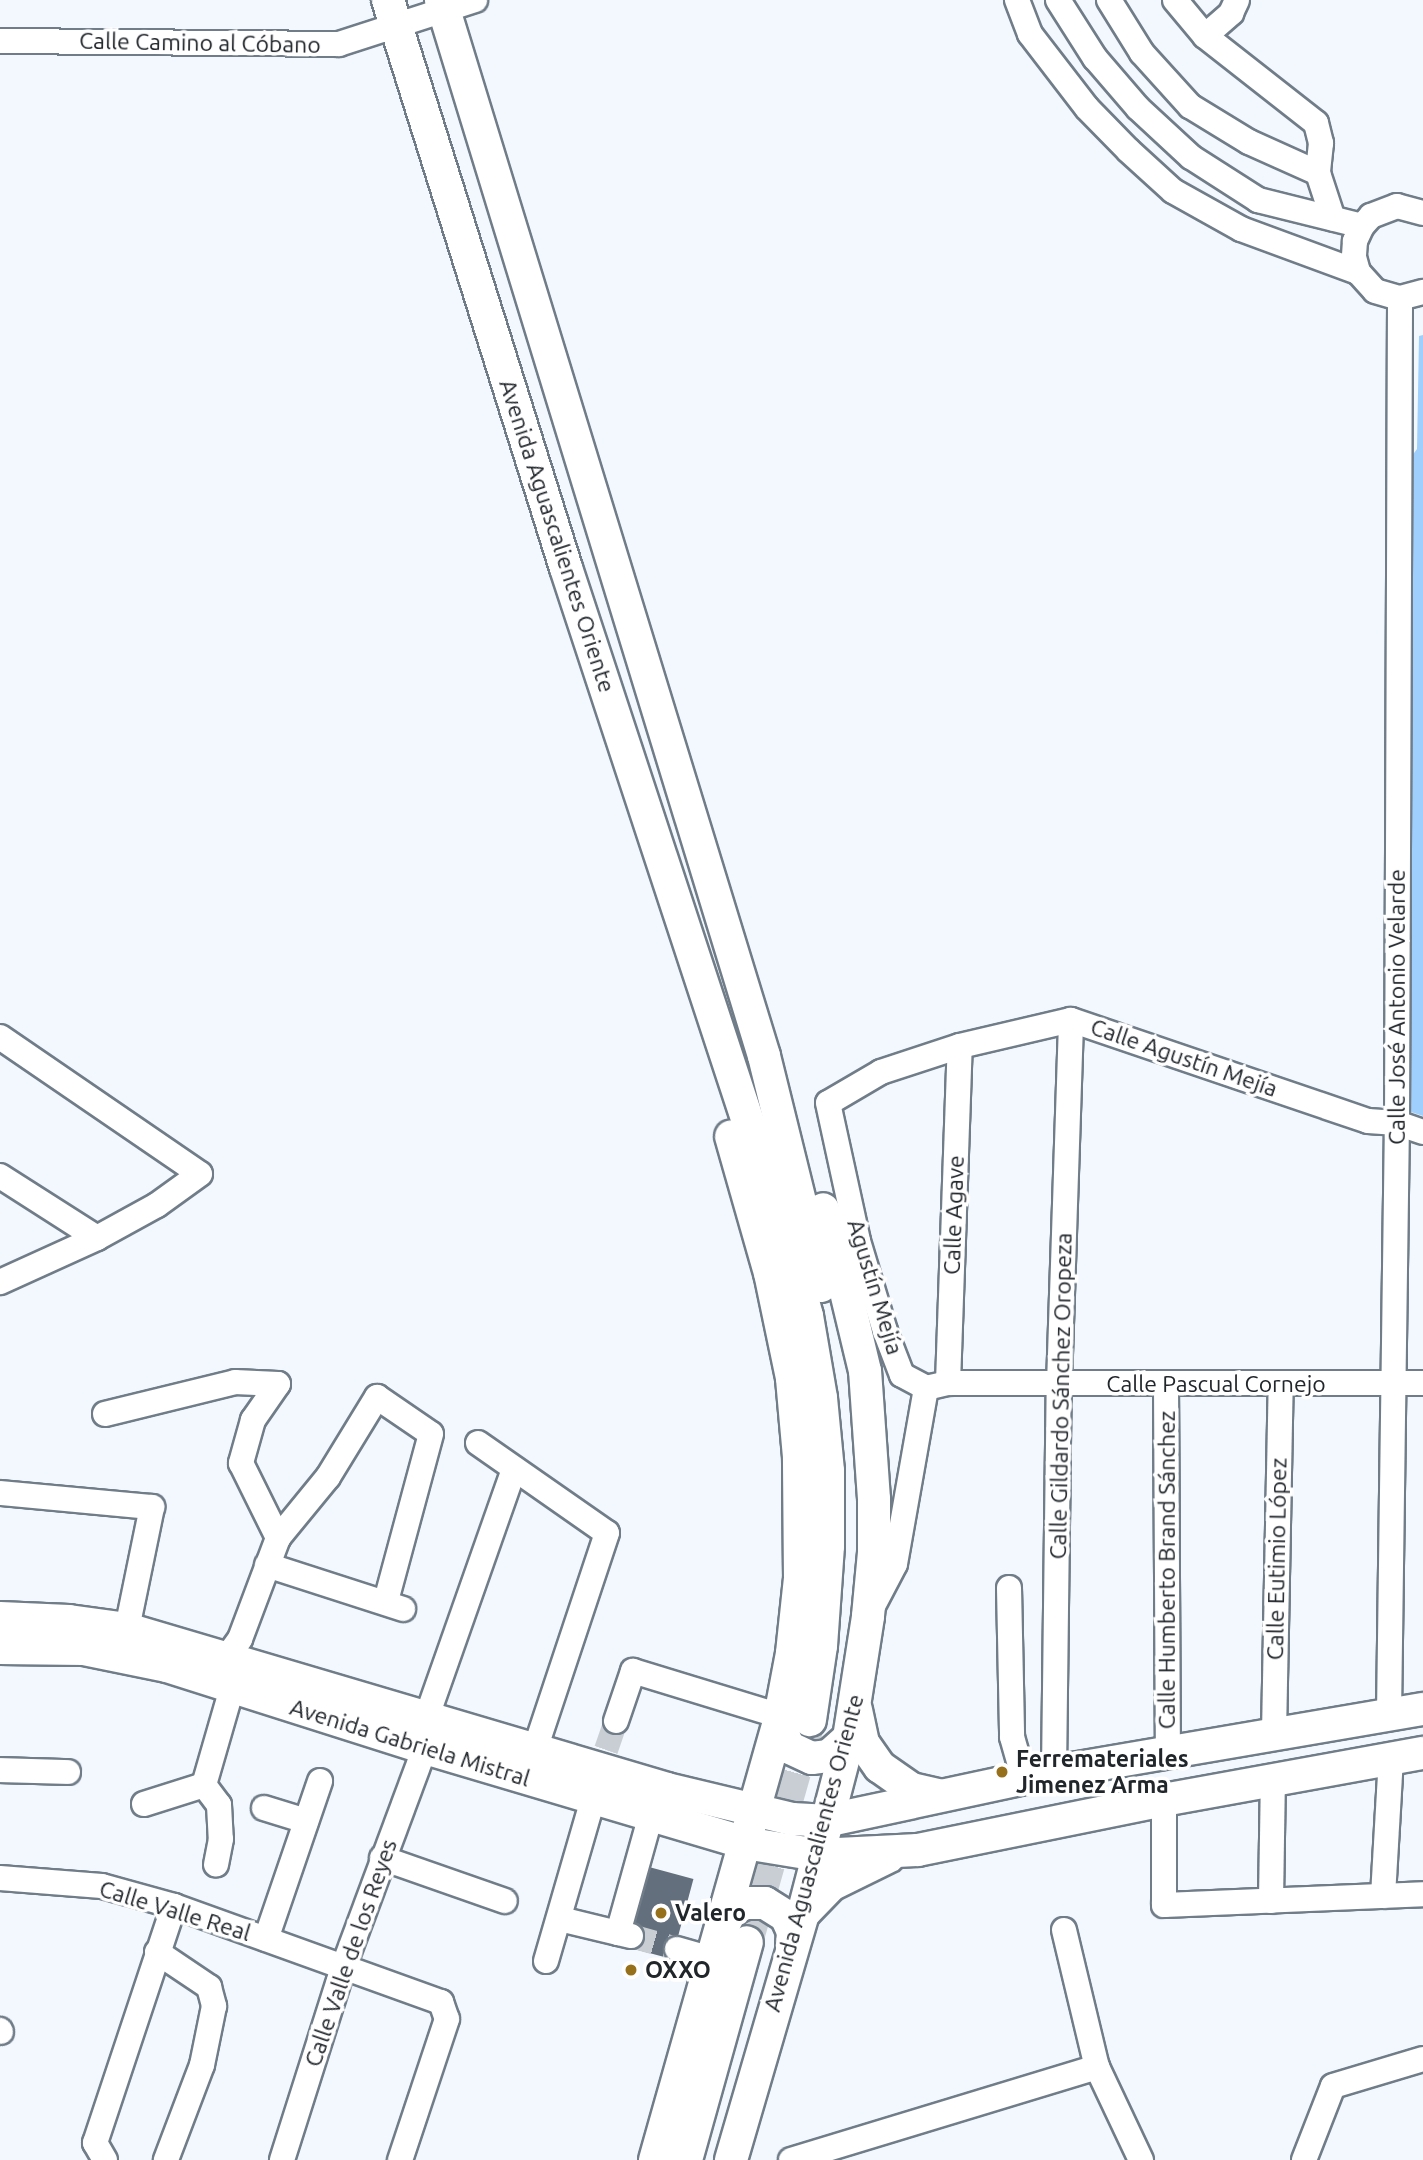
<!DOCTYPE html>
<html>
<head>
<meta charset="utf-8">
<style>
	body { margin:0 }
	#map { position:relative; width:1423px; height:2160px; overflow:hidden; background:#f2f8fd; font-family:Ubuntu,sans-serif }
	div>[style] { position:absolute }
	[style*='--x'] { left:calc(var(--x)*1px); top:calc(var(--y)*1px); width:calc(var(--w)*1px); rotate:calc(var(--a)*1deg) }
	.green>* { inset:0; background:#9fcffd }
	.building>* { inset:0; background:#636f7c; transform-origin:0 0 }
	.minor-tunnel>* { height:24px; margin-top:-12px; transform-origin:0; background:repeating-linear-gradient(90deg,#c8ced3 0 24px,transparent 0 36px) }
	.major-tunnel>* { height:32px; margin-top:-16px; transform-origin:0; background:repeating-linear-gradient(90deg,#c8ced3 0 32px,transparent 0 48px) }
	.roads { filter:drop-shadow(2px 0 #707d89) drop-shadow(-2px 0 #707d89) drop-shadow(0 2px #707d89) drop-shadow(0 -2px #707d89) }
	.minor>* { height:24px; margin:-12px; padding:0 12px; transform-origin:12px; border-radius:12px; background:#fff }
	.major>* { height:32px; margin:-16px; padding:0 16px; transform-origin:16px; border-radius:16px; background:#fff }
	.dots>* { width:19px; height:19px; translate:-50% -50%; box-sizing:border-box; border:4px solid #fff; border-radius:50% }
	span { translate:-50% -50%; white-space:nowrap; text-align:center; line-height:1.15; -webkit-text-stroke:7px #fff; paint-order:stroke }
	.street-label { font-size:23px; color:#21262b }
	.poi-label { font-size:23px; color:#21262b; font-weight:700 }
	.left { translate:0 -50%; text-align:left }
</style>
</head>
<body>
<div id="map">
	<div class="green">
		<div style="clip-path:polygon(1423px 335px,1423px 1116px,1411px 1112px,1411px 1041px,1404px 1021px,1409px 460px,1417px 449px,1419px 336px)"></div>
	</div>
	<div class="building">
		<div style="left:649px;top:1867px;width:46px;height:83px;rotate:15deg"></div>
	</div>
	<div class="minor-tunnel">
		<div style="--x:606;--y:1750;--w:31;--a:-71"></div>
		<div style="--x:631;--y:1936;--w:48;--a:15.8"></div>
	</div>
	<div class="major-tunnel">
		<div style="--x:747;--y:1942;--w:231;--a:-74.2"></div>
	</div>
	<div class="roads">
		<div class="minor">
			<div style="--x:1017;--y:0;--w:36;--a:69"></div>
			<div style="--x:1030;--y:34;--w:93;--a:52.4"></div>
			<div style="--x:1087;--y:108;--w:59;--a:45.7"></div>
			<div style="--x:1128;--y:150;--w:61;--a:42.3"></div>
			<div style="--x:1173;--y:191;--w:78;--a:29.2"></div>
			<div style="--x:1241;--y:229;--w:125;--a:20.2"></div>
			<div style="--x:1058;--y:0;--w:69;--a:57.5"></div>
			<div style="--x:1095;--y:58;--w:66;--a:49.3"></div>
			<div style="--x:1138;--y:108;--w:72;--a:42.8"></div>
			<div style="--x:1191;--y:157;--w:80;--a:32.7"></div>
			<div style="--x:1258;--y:200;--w:107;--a:14"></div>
			<div style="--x:1109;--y:0;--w:62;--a:58.1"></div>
			<div style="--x:1142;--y:53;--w:72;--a:47.8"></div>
			<div style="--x:1190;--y:106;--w:69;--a:31.4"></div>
			<div style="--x:1249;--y:142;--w:76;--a:24.2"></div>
			<div style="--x:1318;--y:173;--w:48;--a:71.9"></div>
			<div style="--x:1175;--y:0;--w:47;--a:50.2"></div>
			<div style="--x:1205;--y:36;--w:141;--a:38.1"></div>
			<div style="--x:1316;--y:123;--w:21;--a:76"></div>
			<div style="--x:1321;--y:143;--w:30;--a:96"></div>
			<div style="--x:1205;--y:36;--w:35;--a:-41"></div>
			<div style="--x:1231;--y:13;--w:14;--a:-65"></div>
			<div style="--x:0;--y:41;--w:339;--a:0.5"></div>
			<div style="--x:339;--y:44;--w:143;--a:-17.9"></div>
			<div style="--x:1423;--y:213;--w:27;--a:-165"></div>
			<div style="--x:1397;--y:206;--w:28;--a:159"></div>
			<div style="--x:1371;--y:216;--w:13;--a:132"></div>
			<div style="--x:1362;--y:226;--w:17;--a:115"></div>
			<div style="--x:1355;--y:241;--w:16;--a:94"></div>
			<div style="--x:1354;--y:257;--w:16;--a:75"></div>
			<div style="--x:1358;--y:272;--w:25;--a:48"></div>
			<div style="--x:1375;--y:291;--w:26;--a:16"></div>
			<div style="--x:1400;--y:298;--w:24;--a:-15"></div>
			<div style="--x:0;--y:1037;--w:242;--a:34.4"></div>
			<div style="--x:200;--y:1174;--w:53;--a:144.2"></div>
			<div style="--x:157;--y:1205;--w:68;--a:151.2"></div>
			<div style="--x:97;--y:1238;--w:107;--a:155.6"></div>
			<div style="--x:1423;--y:1132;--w:28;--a:-161"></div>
			<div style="--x:1397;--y:1123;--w:29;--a:-176"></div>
			<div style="--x:1368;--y:1121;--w:314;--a:-161.2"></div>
			<div style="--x:1071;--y:1020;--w:114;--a:166.8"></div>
			<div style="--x:960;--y:1046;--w:83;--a:161.8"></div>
			<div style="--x:881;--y:1072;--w:61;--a:149.7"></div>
			<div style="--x:828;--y:1103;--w:141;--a:77.7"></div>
			<div style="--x:858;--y:1241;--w:94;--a:73.3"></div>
			<div style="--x:885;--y:1331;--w:47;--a:68.9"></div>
			<div style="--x:902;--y:1375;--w:27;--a:28"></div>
			<div style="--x:926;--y:1388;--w:23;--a:-13"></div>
			<div style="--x:948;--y:1383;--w:475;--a:0"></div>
			<div style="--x:0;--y:1176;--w:115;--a:32.6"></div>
			<div style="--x:948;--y:1383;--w:337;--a:-88"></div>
			<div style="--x:278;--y:1384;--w:44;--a:124.8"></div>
			<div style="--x:253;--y:1420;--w:45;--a:105.6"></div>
			<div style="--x:241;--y:1463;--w:84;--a:63.7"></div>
			<div style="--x:1166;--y:1385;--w:370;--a:89.7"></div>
			<div style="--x:105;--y:1414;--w:134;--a:-13.8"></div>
			<div style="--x:235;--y:1382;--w:43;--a:2.7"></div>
			<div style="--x:478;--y:1443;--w:157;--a:34.9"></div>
			<div style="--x:607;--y:1533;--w:229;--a:108.4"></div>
			<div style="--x:0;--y:1493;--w:153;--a:5.3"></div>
			<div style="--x:152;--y:1507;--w:125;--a:101.6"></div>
			<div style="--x:267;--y:1565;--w:143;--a:17.9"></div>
			<div style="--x:1009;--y:1588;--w:149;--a:88.8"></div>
			<div style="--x:1012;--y:1737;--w:44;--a:74.1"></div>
			<div style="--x:873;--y:1606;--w:47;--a:-62.4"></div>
			<div style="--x:895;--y:1564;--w:179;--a:-80"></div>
			<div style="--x:216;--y:1672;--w:41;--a:-54"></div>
			<div style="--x:240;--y:1639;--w:108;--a:-69.4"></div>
			<div style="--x:278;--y:1538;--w:79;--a:-50.7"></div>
			<div style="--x:328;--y:1477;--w:94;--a:-58.5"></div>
			<div style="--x:377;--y:1397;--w:65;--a:34.4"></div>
			<div style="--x:431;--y:1434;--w:173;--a:105.1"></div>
			<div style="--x:1389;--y:1715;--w:592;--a:-89.23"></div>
			<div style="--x:1397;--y:1123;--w:825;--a:-89.79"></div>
			<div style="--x:426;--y:1719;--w:265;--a:-70.6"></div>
			<div style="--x:616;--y:1721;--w:53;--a:-71.2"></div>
			<div style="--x:633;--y:1671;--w:154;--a:17"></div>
			<div style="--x:1274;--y:1734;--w:350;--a:-88.9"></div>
			<div style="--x:0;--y:1770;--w:68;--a:1.7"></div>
			<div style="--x:1054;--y:1772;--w:387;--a:-89.3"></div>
			<div style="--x:1059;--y:1385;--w:365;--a:-88.1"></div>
			<div style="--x:204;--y:1785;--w:25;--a:53"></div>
			<div style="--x:219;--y:1805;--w:34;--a:87"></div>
			<div style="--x:221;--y:1839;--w:26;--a:101"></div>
			<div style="--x:1164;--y:1800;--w:105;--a:90"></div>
			<div style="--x:1164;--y:1905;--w:259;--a:-2.4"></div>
			<div style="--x:144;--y:1804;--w:63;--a:-17.6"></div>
			<div style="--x:204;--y:1785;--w:101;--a:-73.9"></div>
			<div style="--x:264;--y:1808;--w:44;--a:17.2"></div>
			<div style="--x:382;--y:1858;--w:130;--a:19.3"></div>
			<div style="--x:0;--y:1878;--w:102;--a:4.5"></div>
			<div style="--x:102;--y:1886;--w:75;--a:15.5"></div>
			<div style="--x:174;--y:1906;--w:284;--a:19.8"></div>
			<div style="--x:441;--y:2002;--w:18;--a:71"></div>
			<div style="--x:447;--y:2019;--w:149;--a:108.4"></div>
			<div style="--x:1383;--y:1896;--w:137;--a:-86.7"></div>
			<div style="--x:1271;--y:1901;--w:121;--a:-89.1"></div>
			<div style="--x:560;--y:1919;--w:60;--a:13.6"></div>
			<div style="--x:1064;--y:1930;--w:141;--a:76.5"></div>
			<div style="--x:1097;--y:2067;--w:103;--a:64.7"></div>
			<div style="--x:631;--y:1936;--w:13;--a:-167"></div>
			<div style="--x:618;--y:1933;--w:123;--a:-74.4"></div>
			<div style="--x:266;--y:1939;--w:167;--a:-71.1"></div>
			<div style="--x:677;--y:1949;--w:37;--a:16"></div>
			<div style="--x:157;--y:1952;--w:63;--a:33.9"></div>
			<div style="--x:209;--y:1987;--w:20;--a:75"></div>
			<div style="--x:214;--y:2006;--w:60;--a:101.5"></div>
			<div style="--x:202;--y:2065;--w:102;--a:110.8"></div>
			<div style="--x:546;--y:1961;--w:169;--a:-73.8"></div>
			<div style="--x:0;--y:2030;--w:2;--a:63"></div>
			<div style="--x:105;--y:2160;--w:20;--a:-120"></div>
			<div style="--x:95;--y:2143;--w:250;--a:-71.6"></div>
			<div style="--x:282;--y:2160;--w:201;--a:-72.4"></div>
			<div style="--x:343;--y:1968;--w:235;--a:-69.6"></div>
			<div style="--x:791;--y:2160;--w:320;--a:-16.9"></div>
			<div style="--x:1304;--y:2160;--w:79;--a:-68.6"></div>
			<div style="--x:1333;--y:2086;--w:94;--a:-16.7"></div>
		</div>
		<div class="major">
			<div style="--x:388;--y:0;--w:595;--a:72.6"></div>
			<div style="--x:566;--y:568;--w:701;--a:71.8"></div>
			<div style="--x:785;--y:1234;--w:85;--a:75"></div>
			<div style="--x:807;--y:1316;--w:83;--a:80.3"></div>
			<div style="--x:821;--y:1398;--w:73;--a:84.5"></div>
			<div style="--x:828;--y:1471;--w:75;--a:90"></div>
			<div style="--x:828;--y:1546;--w:100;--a:94"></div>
			<div style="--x:821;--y:1646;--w:75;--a:98.5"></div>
			<div style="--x:441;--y:0;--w:1104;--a:72.99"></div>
			<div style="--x:764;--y:1056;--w:237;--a:76.1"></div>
			<div style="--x:0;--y:1618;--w:69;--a:2.5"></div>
			<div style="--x:69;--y:1621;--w:59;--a:7.9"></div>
			<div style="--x:127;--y:1629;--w:563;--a:16.5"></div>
			<div style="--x:667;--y:1789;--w:129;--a:13.5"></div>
			<div style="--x:792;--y:1819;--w:33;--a:3"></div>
			<div style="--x:825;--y:1821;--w:234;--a:-12.1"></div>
			<div style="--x:1054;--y:1772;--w:374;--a:-9.7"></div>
			<div style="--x:0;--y:1648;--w:84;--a:0.7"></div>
			<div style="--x:84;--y:1649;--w:85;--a:11.6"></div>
			<div style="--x:167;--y:1666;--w:271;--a:17.6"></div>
			<div style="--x:425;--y:1748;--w:334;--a:16.5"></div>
			<div style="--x:745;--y:1843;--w:74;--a:9.3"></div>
			<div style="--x:818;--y:1855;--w:100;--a:-2.9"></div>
			<div style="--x:918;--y:1850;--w:251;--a:-11.5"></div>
			<div style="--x:1164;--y:1800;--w:263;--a:-10.3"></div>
			<div style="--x:856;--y:1710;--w:34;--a:78"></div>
			<div style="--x:863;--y:1743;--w:29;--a:55"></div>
			<div style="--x:880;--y:1767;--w:39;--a:35"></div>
			<div style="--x:912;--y:1789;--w:28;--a:13"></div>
			<div style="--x:779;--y:1722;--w:27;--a:70"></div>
			<div style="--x:788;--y:1747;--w:26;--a:25"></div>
			<div style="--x:812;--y:1758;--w:17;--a:-7"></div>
			<div style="--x:829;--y:1756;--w:27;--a:-42"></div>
			<div style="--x:804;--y:1913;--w:39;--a:-46"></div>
			<div style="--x:831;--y:1885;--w:64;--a:-26.2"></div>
			<div style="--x:722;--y:1928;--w:18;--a:-63"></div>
			<div style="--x:730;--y:1912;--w:9;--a:-36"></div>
			<div style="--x:737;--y:1907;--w:10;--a:-24"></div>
			<div style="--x:746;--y:1903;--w:19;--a:0"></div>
			<div style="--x:765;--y:1903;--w:25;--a:32"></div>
			<div style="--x:786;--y:1916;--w:17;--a:66"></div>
			<div style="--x:793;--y:1932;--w:15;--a:94"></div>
			<div style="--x:655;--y:2160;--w:455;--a:-74.2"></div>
			<div style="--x:779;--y:1722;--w:70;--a:-79.3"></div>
			<div style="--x:792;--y:1653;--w:75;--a:-83.9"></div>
			<div style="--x:800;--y:1578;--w:121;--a:-90.5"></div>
			<div style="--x:799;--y:1457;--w:79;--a:-95.1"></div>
			<div style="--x:792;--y:1378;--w:107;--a:-101.8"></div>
			<div style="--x:770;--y:1273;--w:142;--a:-105.9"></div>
			<div style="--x:686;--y:2160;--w:226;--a:-74.4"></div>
			<div style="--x:731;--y:2160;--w:256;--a:-73.7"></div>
			<div style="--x:803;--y:1914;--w:182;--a:-75.4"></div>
			<div style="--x:849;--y:1738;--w:123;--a:-81.1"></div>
			<div style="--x:868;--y:1616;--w:64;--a:-84.6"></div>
			<div style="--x:874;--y:1552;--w:53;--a:-90"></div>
			<div style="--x:874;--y:1499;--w:128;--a:-94"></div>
			<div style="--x:865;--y:1371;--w:107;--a:-103.5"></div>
			<div style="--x:840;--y:1267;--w:60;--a:-106.3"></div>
		</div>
	</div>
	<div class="dots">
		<div style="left:1002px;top:1772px;background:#97701b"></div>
		<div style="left:661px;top:1913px;background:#97701b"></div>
		<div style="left:631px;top:1970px;background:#97701b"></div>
	</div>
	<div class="street-label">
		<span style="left:200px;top:43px;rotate:1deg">Calle Camino al Cóbano</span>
		<span style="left:557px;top:536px;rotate:72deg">Avenida Aguascalientes Oriente</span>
		<span style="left:1397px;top:1007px;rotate:-90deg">Calle José Antonio Velarde</span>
		<span style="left:1184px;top:1058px;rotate:19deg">Calle Agustín Mejía</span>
		<span style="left:954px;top:1215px;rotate:-88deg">Calle Agave</span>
		<span style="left:875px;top:1287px;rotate:73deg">Agustín Mejía</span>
		<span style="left:1216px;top:1384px">Calle Pascual Cornejo</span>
		<span style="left:1061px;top:1396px;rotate:-89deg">Calle Gildardo Sánchez Oropeza</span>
		<span style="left:1277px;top:1559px;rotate:-89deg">Calle Eutimio López</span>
		<span style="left:1167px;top:1570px;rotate:-90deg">Calle Humberto Brand Sánchez</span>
		<span style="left:410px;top:1743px;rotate:17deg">Avenida Gabriela Mistral</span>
		<span style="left:814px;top:1853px;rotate:-75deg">Avenida Aguascalientes Oriente</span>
		<span style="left:175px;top:1911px;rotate:17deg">Calle Valle Real</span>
		<span style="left:351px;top:1953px;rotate:-71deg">Calle Valle de los Reyes</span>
	</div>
	<div class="poi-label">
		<span class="left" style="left:1016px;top:1772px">Ferremateriales<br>Jimenez Arma</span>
		<span class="left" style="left:675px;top:1913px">Valero</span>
		<span class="left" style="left:645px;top:1970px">OXXO</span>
	</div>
</div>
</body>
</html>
